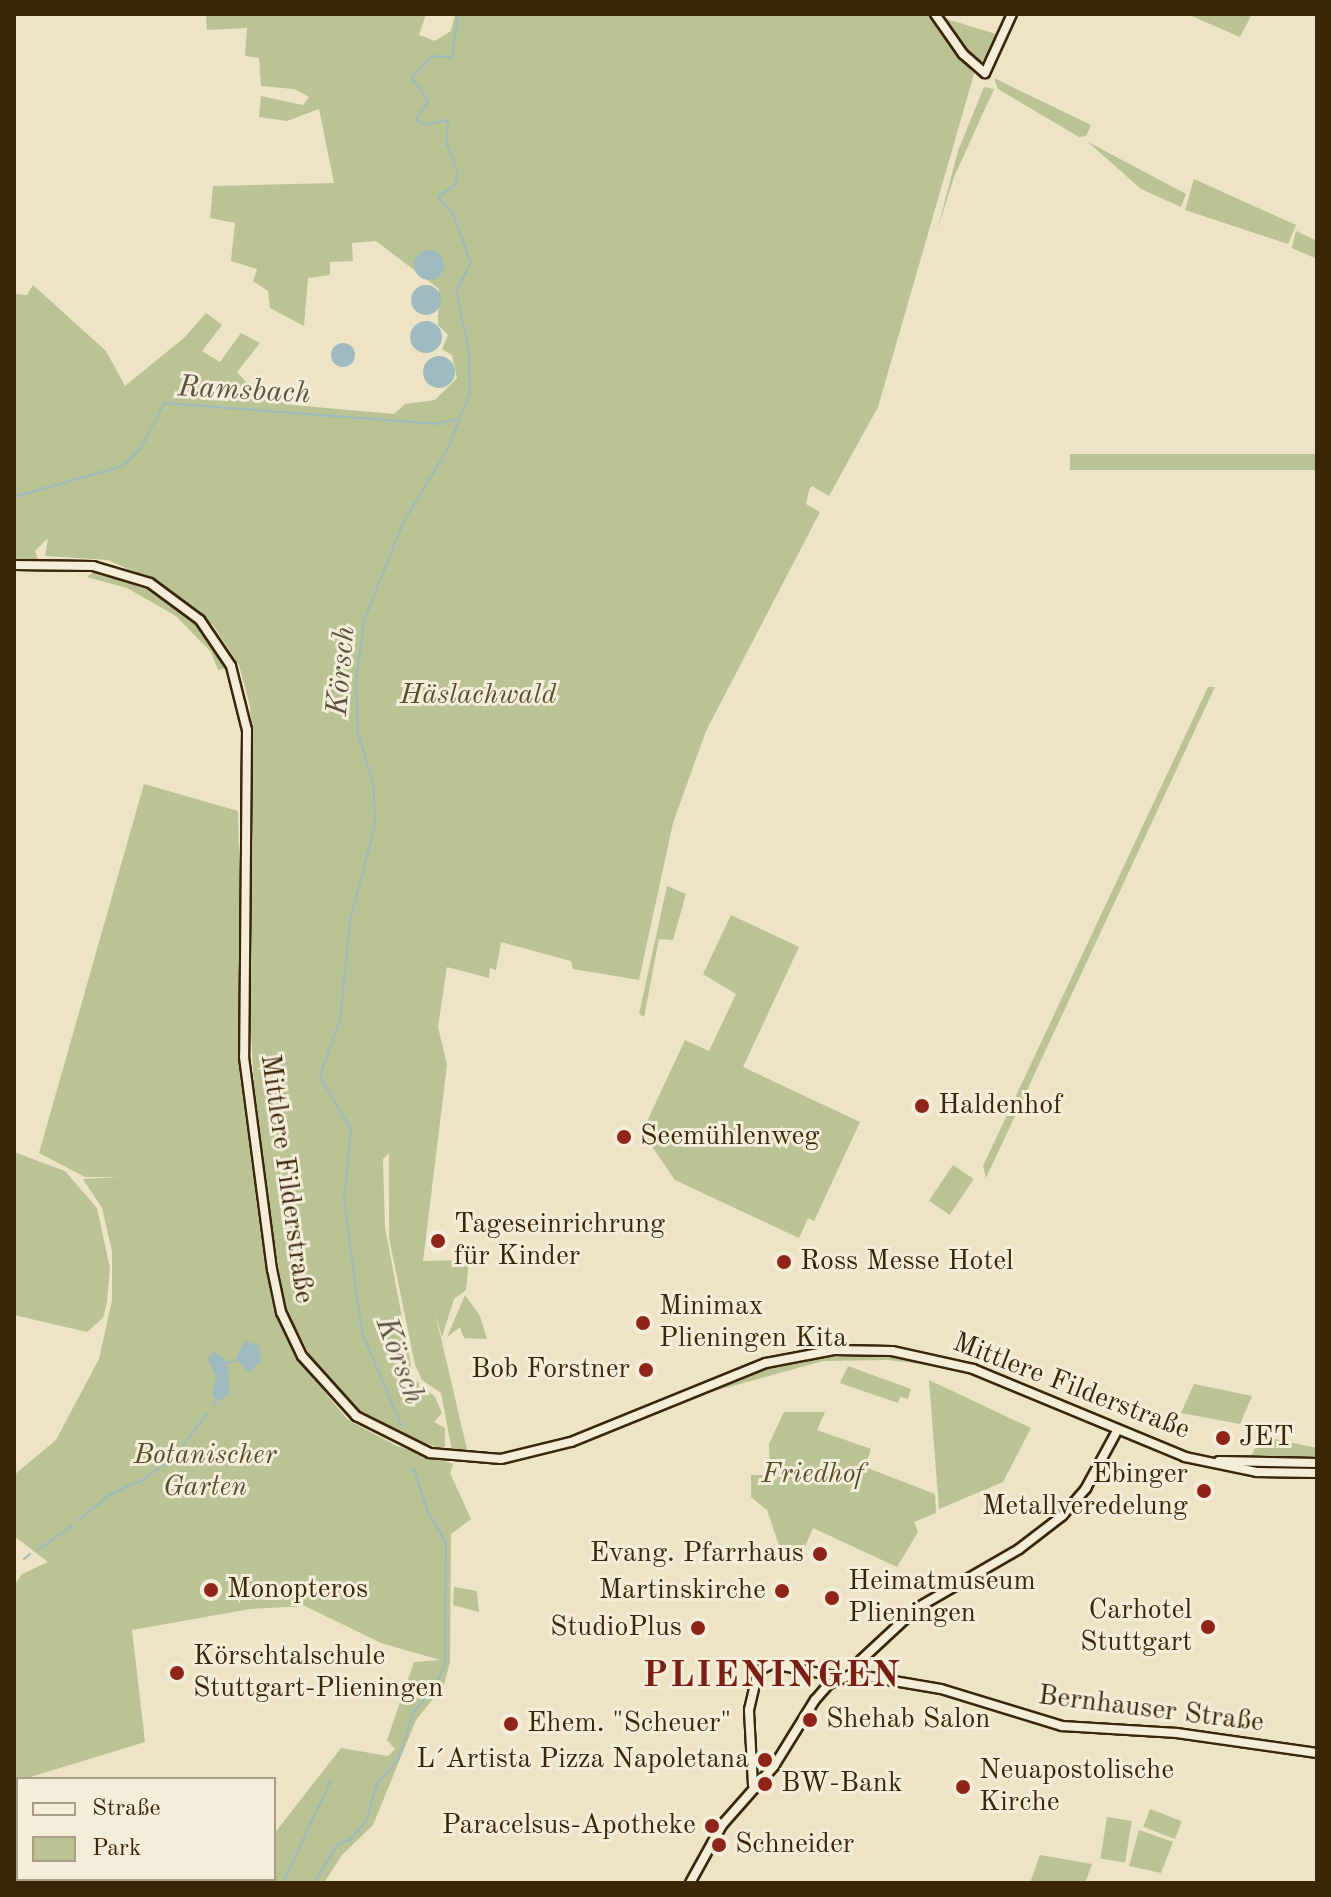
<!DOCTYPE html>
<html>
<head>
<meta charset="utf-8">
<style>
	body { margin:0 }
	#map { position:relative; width:1331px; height:1897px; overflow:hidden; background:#ede3c5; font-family:"Old Standard TT",serif }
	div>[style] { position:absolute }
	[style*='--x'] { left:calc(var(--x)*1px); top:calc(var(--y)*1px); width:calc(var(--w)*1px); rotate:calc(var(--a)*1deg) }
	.green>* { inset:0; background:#b9c394; transform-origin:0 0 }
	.water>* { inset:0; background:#9fbbc0 }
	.round { border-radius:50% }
	.stream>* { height:2px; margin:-1px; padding:0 1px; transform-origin:1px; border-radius:1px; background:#9fbbc0 }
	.roads { filter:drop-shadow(2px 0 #3b2608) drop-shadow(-2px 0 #3b2608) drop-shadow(0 2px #3b2608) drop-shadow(0 -2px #3b2608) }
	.secondary>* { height:8px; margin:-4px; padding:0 4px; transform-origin:4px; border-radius:4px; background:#f3edd9 }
	.dots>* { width:22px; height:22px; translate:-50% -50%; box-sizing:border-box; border:4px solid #f3edd9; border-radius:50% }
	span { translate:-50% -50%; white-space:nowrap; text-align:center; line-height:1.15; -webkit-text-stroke:6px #f3edd9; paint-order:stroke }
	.park-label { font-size:28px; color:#5a4d2b; font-style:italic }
	.poi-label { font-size:28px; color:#3b2608 }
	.left { translate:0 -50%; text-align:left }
	.right { translate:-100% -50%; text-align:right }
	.street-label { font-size:28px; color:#3b2608 }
	.water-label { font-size:30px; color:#59533f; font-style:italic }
	.district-label { font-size:36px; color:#7a1f14; font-weight:700; letter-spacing:2px }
	.frame { position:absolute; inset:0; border:16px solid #3b2608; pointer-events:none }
	.legend { position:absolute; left:16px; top:1777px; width:260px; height:104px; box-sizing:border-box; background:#f3edd9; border:2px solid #a99d85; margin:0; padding:10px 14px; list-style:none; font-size:24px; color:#3b2608 }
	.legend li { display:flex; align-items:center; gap:16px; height:40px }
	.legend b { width:40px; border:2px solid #a99d85 }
</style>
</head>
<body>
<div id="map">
	<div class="green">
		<div style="clip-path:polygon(206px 14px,426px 14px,419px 35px,435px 41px,451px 31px,455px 14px,932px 14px,974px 74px,878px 407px,829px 496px,812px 486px,809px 490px,806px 504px,820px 512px,706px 731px,673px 823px,639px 980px,573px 969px,571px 961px,501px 942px,496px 970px,490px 968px,489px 978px,447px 967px,438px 1027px,447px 1065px,423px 1261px,469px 1260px,466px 1290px,454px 1299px,442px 1337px,435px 1312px,468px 1454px,452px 1451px,441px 1393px,422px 1380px,415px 1365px,389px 1238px,389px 1153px,383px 1159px,385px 1227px,412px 1371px,389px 1358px,435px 1397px,442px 1413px,434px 1422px,445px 1428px,445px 1450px,389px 1430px,357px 1410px,320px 1372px,287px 1314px,263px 1180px,254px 1088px,249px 992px,253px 754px,250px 706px,239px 665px,213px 625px,148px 578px,108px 560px,45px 556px,48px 538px,35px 551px,38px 560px,14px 560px,14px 294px,27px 295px,33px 285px,106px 351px,125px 386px,185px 337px,206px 313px,222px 325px,202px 351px,220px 362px,241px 333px,260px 343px,237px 372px,260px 397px,293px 405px,394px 414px,405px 404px,435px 400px,457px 378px,452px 355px,442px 349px,448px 335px,438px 325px,439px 289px,376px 241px,352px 243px,353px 261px,330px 262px,330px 275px,308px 278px,304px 326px,270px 308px,268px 291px,253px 281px,257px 269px,231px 261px,235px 223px,210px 218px,213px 186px,334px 183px,319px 109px,287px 121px,259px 117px,261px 96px,303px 105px,309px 97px,294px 89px,261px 86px,259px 58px,245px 56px,247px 28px,207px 30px)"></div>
		<div style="clip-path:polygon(1004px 14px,1009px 14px,990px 56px,980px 62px,966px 54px,940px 17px,996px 34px)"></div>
		<div style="clip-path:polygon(1187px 14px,1252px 14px,1240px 37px)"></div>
		<div style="clip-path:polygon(994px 78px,1091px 125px,1086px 136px,1079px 137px,998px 89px)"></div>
		<div style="clip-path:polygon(984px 87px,994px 89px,954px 177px,937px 231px,958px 151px)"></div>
		<div style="clip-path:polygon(1088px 142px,1186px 194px,1181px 207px,1141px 189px)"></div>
		<div style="clip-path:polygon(1194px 179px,1296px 225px,1288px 244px,1185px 210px)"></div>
		<div style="clip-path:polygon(1296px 231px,1317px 241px,1317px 259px,1292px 248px)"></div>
		<div style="left:1317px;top:454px;width:16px;height:247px;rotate:90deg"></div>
		<div style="clip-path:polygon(95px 571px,163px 595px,205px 633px,228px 668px,218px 670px,211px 652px,176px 616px,127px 588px,87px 577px)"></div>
		<div style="clip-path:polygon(1208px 687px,1215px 687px,986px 1178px,983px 1166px)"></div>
		<div style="clip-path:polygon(144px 784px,238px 811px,244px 1096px,272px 1292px,284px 1330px,302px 1365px,348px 1420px,397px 1446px,453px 1464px,450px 1473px,471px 1519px,451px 1534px,450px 1662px,444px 1685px,416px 1720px,373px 1825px,342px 1855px,324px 1883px,226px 1883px,274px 1879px,274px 1834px,341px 1748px,388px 1756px,395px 1749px,387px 1740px,414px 1662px,440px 1660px,381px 1643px,305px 1606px,250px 1609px,132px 1630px,145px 1742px,14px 1782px,14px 1585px,22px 1574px,48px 1562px,14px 1536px,14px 1475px,56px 1440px,99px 1359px,112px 1300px,112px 1251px,102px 1208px,83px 1179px,119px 1177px,85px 1177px,39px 1153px)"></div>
		<div style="clip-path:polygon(667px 886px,686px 894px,673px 940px,659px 939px,644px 1017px,639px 1014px)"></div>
		<div style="clip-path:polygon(731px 915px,799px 947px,743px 1067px,860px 1122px,814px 1221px,808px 1218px,799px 1238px,675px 1180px,642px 1132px,685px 1040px,709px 1051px,736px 994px,703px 974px)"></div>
		<div style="clip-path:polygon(14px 1152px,65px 1171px,97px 1208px,110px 1268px,107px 1302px,103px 1318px,87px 1332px,14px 1315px)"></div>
		<div style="left:953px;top:1165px;width:25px;height:43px;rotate:34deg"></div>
		<div style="clip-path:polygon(465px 1295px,480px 1316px,487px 1339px,464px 1338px,460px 1327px,447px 1337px)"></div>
		<div style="clip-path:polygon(834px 1353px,891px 1355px,947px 1367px,888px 1360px,823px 1361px,700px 1395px,787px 1361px)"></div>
		<div style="clip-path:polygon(848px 1366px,911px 1389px,908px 1399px,900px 1397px,898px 1403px,840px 1383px)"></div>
		<div style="clip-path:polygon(929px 1380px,1031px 1428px,1003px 1482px,939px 1509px)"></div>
		<div style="clip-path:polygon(1194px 1384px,1252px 1396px,1240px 1424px,1181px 1413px)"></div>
		<div style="clip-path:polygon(784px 1412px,825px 1412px,817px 1430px,871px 1449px,865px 1467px,935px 1494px,936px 1513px,914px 1522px,918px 1532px,897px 1567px,813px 1528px,797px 1565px,784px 1560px,767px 1510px,751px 1497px,751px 1475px,770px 1475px,769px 1444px)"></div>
		<div style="clip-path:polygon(1261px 1436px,1317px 1448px,1317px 1459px,1251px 1456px)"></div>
		<div style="clip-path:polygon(454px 1587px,477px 1591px,479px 1612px,453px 1605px)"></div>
		<div style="left:1150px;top:1809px;width:34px;height:19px;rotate:21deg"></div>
		<div style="left:1107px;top:1817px;width:25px;height:42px;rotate:9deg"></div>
		<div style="clip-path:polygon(1139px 1830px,1173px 1842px,1161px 1873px,1129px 1866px)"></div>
		<div style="clip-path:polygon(1040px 1855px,1092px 1864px,1085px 1883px,1030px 1883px)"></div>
	</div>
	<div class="water">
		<div class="round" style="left:414px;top:250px;width:30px;height:30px"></div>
		<div class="round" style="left:411px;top:285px;width:30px;height:30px"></div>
		<div class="round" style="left:410px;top:321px;width:32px;height:32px"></div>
		<div class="round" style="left:331px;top:343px;width:24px;height:24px"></div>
		<div class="round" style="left:423px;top:356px;width:32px;height:32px"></div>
		<div style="clip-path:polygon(244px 1341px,259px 1345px,261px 1361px,249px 1373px,237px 1360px,227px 1365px,230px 1394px,219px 1401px,212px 1396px,216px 1377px,208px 1359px,214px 1351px,228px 1362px,236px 1359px)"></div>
	</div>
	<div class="stream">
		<div style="--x:14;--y:497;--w:113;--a:-15.9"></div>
		<div style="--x:123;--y:466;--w:25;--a:-45"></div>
		<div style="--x:141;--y:448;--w:51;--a:-62.9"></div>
		<div style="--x:164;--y:403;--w:272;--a:4.4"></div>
		<div style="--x:435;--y:424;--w:24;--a:-12"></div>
		<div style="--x:213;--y:1406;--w:7;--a:-63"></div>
		<div style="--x:401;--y:1425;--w:100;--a:-113"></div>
		<div style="--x:362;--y:1333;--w:135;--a:-97.7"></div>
		<div style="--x:344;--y:1199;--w:69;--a:-84.2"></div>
		<div style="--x:351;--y:1130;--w:62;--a:-119.9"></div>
		<div style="--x:320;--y:1076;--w:59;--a:-70.3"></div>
		<div style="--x:340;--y:1020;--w:100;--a:-84.2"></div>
		<div style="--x:350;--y:921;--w:99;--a:-75.4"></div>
		<div style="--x:375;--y:825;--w:38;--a:-92"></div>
		<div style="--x:374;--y:787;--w:56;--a:-106.5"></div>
		<div style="--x:358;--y:733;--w:51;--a:-92.2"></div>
		<div style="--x:356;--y:682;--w:62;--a:-82.5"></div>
		<div style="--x:364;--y:621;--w:105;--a:-68.3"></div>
		<div style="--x:403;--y:523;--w:87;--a:-59"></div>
		<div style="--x:448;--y:448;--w:59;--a:-68.2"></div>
		<div style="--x:470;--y:393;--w:42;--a:-91.4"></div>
		<div style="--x:469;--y:351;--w:62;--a:-102"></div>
		<div style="--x:456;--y:290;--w:31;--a:-61"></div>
		<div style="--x:471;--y:263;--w:52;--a:-110.2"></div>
		<div style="--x:453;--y:214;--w:23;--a:-131"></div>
		<div style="--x:438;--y:197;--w:21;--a:-35"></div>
		<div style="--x:455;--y:185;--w:12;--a:-76"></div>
		<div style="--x:458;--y:173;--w:30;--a:-111"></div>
		<div style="--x:447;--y:145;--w:25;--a:-88"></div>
		<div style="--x:448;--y:120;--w:25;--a:168"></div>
		<div style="--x:424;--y:125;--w:10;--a:-143"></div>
		<div style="--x:416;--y:119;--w:22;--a:-56"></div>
		<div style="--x:428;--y:101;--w:29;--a:-124"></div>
		<div style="--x:412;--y:77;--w:30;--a:-45"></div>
		<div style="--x:433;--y:56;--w:19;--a:6"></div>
		<div style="--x:452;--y:58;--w:44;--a:-82.2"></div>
		<div style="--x:79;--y:1520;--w:39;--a:-40"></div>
		<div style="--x:109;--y:1495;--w:37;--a:-24"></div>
		<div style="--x:143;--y:1480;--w:39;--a:-37"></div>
		<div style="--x:174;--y:1457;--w:54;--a:-52.5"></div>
		<div style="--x:38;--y:1550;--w:43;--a:-35.5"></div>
		<div style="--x:24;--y:1559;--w:8;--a:-40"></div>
		<div style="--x:283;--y:1883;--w:114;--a:-65"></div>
		<div style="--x:314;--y:1883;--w:46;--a:-58.4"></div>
		<div style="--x:338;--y:1844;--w:14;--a:-21"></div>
		<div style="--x:351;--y:1839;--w:26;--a:-51"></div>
		<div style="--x:367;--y:1819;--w:36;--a:-74"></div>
		<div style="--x:377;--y:1784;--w:32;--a:-49"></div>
		<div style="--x:398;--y:1760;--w:52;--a:-71.9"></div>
		<div style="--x:414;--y:1711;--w:30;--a:-48"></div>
		<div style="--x:434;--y:1689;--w:27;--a:-66"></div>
		<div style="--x:445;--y:1664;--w:121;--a:-89.5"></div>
		<div style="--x:446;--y:1543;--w:38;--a:-120"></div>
		<div style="--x:427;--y:1510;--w:43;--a:-107.6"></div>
	</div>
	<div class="roads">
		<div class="secondary">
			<div style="--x:935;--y:14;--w:49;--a:55"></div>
			<div style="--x:963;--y:54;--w:29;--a:41"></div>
			<div style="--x:985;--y:73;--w:65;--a:-65.4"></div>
			<div style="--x:14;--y:565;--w:79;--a:0.7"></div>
			<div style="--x:93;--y:566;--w:59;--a:16.6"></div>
			<div style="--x:150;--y:583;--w:62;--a:36.5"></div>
			<div style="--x:200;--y:620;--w:55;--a:56"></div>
			<div style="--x:231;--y:666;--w:66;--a:76"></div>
			<div style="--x:247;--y:730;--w:327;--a:90.5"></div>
			<div style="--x:244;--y:1057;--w:214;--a:82.5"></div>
			<div style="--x:272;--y:1269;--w:44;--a:78.2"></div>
			<div style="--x:281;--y:1312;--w:49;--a:64.5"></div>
			<div style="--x:302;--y:1356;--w:81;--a:48"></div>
			<div style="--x:356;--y:1416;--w:83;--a:26.6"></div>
			<div style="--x:430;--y:1453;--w:71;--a:4.8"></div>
			<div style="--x:501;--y:1459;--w:72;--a:-13.7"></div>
			<div style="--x:571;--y:1442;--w:210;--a:-22.1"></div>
			<div style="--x:766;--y:1363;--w:69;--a:-10.8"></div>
			<div style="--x:834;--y:1350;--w:58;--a:1"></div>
			<div style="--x:892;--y:1351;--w:83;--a:12.5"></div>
			<div style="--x:973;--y:1369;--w:230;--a:22.5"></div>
			<div style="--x:1185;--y:1457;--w:74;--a:11.8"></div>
			<div style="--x:1257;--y:1472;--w:60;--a:1"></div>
			<div style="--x:1219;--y:1461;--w:98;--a:1.2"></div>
			<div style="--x:853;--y:1674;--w:16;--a:-60"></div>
			<div style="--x:861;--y:1660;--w:76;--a:-42.9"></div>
			<div style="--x:917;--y:1608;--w:118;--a:-30"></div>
			<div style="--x:1019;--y:1549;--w:54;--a:-37.5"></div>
			<div style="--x:1062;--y:1516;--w:37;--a:-49"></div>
			<div style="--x:1086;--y:1488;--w:65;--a:-61.5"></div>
			<div style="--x:753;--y:1785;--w:75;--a:-93.1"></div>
			<div style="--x:749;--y:1710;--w:40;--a:-77"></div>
			<div style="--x:758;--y:1671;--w:16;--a:-27"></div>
			<div style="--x:772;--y:1664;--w:69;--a:10.8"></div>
			<div style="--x:690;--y:1883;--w:66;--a:-61.1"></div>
			<div style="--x:722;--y:1825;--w:79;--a:-48.6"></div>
			<div style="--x:774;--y:1766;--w:78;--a:-58.2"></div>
			<div style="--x:815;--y:1700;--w:21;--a:-49"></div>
			<div style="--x:829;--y:1684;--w:26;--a:-23"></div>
			<div style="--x:853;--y:1674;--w:89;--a:9.7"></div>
			<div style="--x:941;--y:1689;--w:127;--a:17"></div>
			<div style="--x:1062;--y:1726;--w:115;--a:3.5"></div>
			<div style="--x:1177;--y:1733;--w:141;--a:8.1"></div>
		</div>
	</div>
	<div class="dots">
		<div style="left:922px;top:1106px;background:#8f2418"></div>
		<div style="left:624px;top:1137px;background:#8f2418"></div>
		<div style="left:438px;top:1241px;background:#8f2418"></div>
		<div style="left:784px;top:1262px;background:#8f2418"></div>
		<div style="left:643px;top:1323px;background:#8f2418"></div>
		<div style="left:646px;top:1370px;background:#8f2418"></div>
		<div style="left:1223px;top:1438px;background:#8f2418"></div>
		<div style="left:1204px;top:1491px;background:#8f2418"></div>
		<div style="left:820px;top:1554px;background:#8f2418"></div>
		<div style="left:211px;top:1590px;background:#8f2418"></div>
		<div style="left:782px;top:1591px;background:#8f2418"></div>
		<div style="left:832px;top:1598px;background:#8f2418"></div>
		<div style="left:1208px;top:1627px;background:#8f2418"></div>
		<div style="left:698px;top:1628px;background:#8f2418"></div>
		<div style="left:177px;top:1673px;background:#8f2418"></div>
		<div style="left:810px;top:1720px;background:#8f2418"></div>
		<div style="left:511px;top:1724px;background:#8f2418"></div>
		<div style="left:765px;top:1760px;background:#8f2418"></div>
		<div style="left:765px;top:1784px;background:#8f2418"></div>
		<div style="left:963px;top:1787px;background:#8f2418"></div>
		<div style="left:712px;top:1826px;background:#8f2418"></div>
		<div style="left:719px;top:1845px;background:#8f2418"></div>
	</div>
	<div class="park-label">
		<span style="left:478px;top:696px">Häslachwald</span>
		<span style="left:205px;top:1472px">Botanischer<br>Garten</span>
		<span style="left:813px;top:1475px">Friedhof</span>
	</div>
	<div class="poi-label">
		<span class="left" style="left:938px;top:1106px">Haldenhof</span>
		<span class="left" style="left:640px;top:1137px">Seemühlenweg</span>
		<span class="left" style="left:454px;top:1241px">Tageseinrichrung<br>für Kinder</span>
		<span class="left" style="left:800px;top:1262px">Ross Messe Hotel</span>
		<span class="left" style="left:659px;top:1323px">Minimax<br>Plieningen Kita</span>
		<span class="right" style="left:630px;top:1370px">Bob Forstner</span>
		<span class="left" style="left:1239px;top:1438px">JET</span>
		<span class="right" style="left:1188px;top:1491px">Ebinger<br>Metallveredelung</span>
		<span class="right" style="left:804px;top:1554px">Evang. Pfarrhaus</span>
		<span class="left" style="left:848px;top:1598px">Heimatmuseum<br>Plieningen</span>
		<span class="left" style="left:227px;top:1590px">Monopteros</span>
		<span class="right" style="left:766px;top:1591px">Martinskirche</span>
		<span class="right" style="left:1192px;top:1627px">Carhotel<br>Stuttgart</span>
		<span class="right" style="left:682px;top:1628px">StudioPlus</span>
		<span class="left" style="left:193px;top:1673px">Körschtalschule<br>Stuttgart-Plieningen</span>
		<span class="left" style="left:826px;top:1720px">Shehab Salon</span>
		<span class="left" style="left:527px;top:1724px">Ehem. "Scheuer"</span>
		<span class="right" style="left:749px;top:1760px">L´Artista Pizza Napoletana</span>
		<span class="left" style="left:979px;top:1787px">Neuapostolische<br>Kirche</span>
		<span class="left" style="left:781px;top:1784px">BW-Bank</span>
		<span class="right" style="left:696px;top:1826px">Paracelsus-Apotheke</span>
		<span class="left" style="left:735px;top:1845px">Schneider</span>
	</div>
	<div class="street-label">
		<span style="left:286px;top:1179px;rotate:82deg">Mittlere Filderstraße</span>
		<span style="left:1071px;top:1387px;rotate:21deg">Mittlere Filderstraße</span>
		<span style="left:1151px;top:1710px;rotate:7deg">Bernhauser Straße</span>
	</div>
	<div class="water-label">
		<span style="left:244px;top:391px;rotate:3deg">Ramsbach</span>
		<span style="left:342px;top:671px;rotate:-85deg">Körsch</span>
		<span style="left:399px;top:1361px;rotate:70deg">Körsch</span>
	</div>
	<div class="district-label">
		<span style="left:772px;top:1678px">PLIENINGEN</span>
	</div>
	<div class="frame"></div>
	<ul class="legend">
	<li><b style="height:10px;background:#f3edd9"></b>Straße</li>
	<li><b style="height:22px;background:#b9c394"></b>Park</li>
	</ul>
</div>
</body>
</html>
